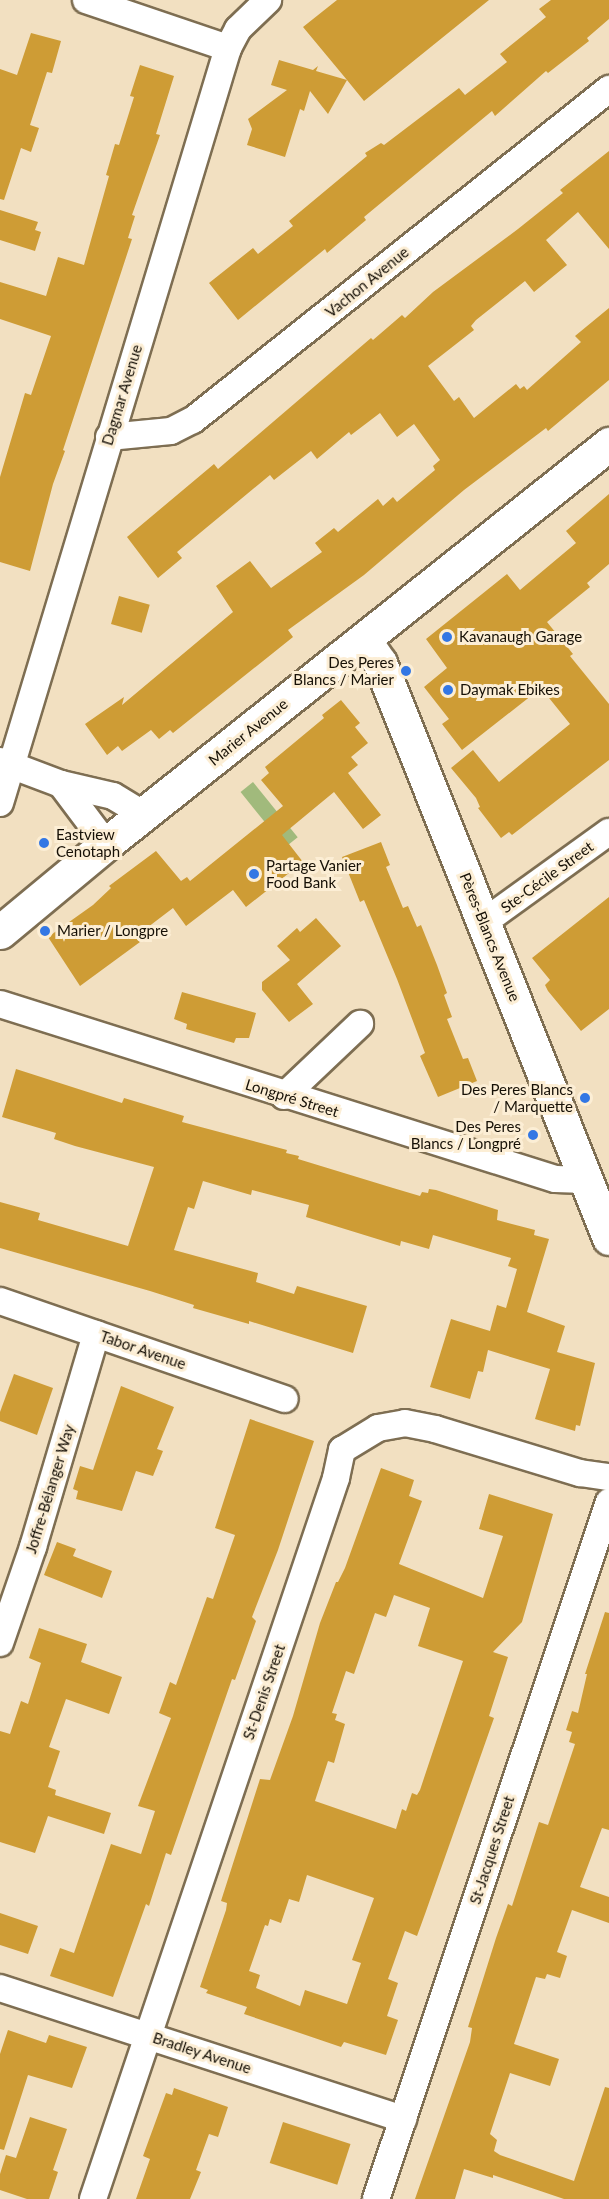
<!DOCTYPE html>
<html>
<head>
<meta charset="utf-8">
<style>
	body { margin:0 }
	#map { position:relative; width:609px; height:2199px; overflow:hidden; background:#f2e0c1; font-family:Lato,sans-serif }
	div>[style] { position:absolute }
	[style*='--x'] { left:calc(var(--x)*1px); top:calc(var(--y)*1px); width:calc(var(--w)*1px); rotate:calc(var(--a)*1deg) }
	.green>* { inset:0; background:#a1ba7c; transform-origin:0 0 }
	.building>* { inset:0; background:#ce9c35; transform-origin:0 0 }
	.roads { filter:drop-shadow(2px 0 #7e6e52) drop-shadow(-2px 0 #7e6e52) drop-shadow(0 2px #7e6e52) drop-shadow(0 -2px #7e6e52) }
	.street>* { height:26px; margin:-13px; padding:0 13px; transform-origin:13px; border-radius:13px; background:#fff }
	.secondary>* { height:33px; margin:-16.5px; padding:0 16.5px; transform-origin:16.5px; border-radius:16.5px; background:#fff }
	.dots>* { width:16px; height:16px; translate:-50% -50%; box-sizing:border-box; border:3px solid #fceed5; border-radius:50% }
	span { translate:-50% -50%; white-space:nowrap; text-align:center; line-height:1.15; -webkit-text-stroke:6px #fceed5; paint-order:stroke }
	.street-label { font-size:15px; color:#161006 }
	.poi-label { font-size:15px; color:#161006 }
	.left { translate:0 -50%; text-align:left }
	.right { translate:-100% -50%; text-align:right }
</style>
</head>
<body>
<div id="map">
	<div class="green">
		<div style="left:253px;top:782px;width:71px;height:16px;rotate:51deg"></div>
	</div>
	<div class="building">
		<div style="clip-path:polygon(337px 0,489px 0,364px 101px,347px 80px,328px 114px,310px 91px,304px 111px,300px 109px,285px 157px,247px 145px,252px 129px,248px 119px,287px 90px,271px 85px,279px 60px,313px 70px,318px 66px,316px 71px,347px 80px,303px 27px)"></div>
		<div style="clip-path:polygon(551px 0,609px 0,609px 19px,587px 38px,589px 41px,548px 73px,546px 71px,495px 116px,492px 111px,364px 217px,366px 220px,327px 253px,325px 249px,238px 320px,209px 283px,253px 248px,258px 254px,293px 226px,289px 221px,367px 156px,365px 153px,381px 143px,384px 145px,459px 88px,465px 95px,507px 62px,500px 54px,546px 17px,539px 9px)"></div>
		<div style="clip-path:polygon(31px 33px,61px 41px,52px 73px,47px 72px,30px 125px,39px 128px,31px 152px,21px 148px,4px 200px,0 199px,0 69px,17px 75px)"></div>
		<div style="clip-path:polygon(140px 65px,174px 76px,156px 134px,160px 135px,132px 215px,135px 216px,128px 238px,132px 239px,63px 450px,65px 451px,53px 484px,30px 571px,0 562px,0 477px,25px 393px,31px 395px,51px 336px,0 319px,0 282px,46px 296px,58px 257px,84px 265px,109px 176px,106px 175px,115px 144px,119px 145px,134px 97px,130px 96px)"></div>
		<div style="clip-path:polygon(609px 151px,609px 249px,578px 212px,546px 240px,567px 265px,534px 292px,525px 281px,476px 320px,471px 326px,474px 330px,428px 366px,454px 401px,459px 397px,474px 418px,516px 384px,520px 389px,524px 386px,527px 390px,581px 342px,575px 336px,609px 308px,609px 380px,548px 431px,546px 428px,464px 490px,364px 575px,288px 630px,293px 637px,173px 733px,170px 730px,159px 739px,151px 730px,122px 751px,118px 746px,107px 755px,85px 724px,124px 697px,122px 705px,233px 612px,216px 586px,250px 561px,271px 588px,322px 552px,315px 543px,334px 528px,338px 532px,378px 499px,383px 506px,393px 497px,397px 502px,435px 470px,433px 466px,440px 460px,414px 424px,397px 437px,380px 413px,351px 435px,349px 432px,317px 459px,311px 451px,274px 480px,270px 475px,177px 552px,182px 558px,158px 578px,127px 537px,214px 464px,218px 469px,371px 338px,373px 340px,402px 315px,405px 318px,433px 292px,518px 229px,563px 193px,560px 190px)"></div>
		<div style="clip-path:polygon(0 210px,38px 222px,35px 230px,41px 232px,35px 251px,0 240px)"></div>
		<div style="clip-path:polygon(609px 494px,609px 564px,587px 583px,590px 587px,547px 622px,573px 654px,570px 656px,609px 704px,609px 760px,512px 835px,509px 832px,501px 838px,478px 808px,480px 807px,476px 798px,451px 768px,473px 750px,499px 782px,570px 724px,541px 688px,462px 750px,442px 724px,449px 719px,424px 687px,447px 668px,426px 639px,507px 574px,520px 590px,576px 543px,566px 531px)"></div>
		<div style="left:119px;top:596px;width:32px;height:29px;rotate:16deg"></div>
		<div style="clip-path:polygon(341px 700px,360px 723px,355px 727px,368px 743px,351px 757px,358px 765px,348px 773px,381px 815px,363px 829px,334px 792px,282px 835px,303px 862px,246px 907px,233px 890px,186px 926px,173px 908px,135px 937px,140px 942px,80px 986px,48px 937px,93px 905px,111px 888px,109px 886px,156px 851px,181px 881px,187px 877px,190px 881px,283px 806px,261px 780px,269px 773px,265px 767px,324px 718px,322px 715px)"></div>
		<div style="clip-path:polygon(381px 842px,390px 865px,386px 867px,403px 908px,408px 906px,417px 927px,421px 925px,437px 965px,447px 993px,444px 995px,452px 1017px,447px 1019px,463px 1059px,468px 1058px,477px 1081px,438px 1097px,420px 1056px,425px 1053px,397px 979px,364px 900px,360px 902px,342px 857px)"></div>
		<div style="clip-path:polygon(609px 897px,609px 1009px,581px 1031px,548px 991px,545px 985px,550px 980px,532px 958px)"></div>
		<div style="clip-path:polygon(316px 918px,341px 946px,297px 984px,313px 1004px,289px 1022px,262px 990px,262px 982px,290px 960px,277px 946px,297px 928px,300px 932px)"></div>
		<div style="clip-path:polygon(182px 992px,256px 1013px,249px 1038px,236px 1038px,234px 1043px,186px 1029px,187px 1024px,174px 1019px)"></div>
		<div style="clip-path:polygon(16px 1069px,122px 1103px,124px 1098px,184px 1116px,182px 1122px,287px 1150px,286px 1153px,299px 1156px,298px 1159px,393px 1188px,420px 1196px,422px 1192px,428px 1193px,429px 1189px,436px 1190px,498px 1210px,497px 1220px,535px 1230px,534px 1235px,549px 1239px,527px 1312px,565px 1326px,557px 1352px,595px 1363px,580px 1426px,576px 1425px,575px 1431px,535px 1419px,550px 1369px,488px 1350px,483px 1372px,478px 1371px,470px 1399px,430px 1387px,451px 1319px,490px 1331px,497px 1305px,506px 1308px,517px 1269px,508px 1266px,511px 1258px,433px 1235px,429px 1249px,401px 1241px,400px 1246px,306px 1217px,309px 1205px,252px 1190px,251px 1195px,203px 1181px,194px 1209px,188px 1207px,174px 1250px,258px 1273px,256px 1282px,294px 1294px,297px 1286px,367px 1306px,353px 1353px,249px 1321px,249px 1324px,193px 1308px,194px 1305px,150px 1291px,0 1248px,0 1202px,40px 1213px,38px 1220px,128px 1246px,154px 1167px,75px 1146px,54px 1139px,56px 1133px,2px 1117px)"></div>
		<div style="clip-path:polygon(14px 1374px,53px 1388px,37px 1435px,0 1421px,0 1412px)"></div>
		<div style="clip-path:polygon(121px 1386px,174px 1407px,157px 1449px,163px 1451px,153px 1476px,136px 1471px,122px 1511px,76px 1499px,78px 1491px,73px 1489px,80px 1466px,93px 1470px)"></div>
		<div style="clip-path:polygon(250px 1419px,314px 1441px,278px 1550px,252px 1617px,256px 1621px,235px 1680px,232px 1679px,171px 1855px,166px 1853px,149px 1906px,146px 1904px,113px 1997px,50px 1976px,60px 1948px,74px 1953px,111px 1844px,141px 1854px,155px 1811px,138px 1806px,171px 1718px,159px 1713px,170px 1682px,176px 1685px,207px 1597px,213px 1599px,235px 1535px,215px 1528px)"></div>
		<div style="clip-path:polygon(evenodd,381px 1468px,414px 1480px,409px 1496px,422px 1501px,399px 1564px,483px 1598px,503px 1536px,479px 1529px,489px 1494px,553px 1514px,522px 1622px,493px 1652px,508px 1657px,489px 1716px,494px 1718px,425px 1914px,417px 1936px,405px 1931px,388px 1979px,398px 1983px,387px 2016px,398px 2020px,386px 2055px,344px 2042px,341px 2047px,244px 2014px,247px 2007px,206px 1993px,208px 1990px,200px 1987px,226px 1910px,227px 1903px,221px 1901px,260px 1779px,270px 1780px,293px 1716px,320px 1623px,336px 1582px,338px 1582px,345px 1568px,381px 1468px,394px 1595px,430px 1608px,418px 1646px,463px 1661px,420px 1790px,417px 1795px,412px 1793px,406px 1811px,402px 1809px,396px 1829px,315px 1801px,328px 1761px,334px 1763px,345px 1724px,335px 1720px,337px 1714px,332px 1713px,346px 1671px,354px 1674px,375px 1613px,386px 1617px,394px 1595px,381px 1468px,307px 1875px,374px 1898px,352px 1960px,361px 1963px,347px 2004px,305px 1990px,300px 2006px,256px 1988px,260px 1975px,249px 1971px,265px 1925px,268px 1926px,270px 1919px,281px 1923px,289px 1899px,299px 1902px,307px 1875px)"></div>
		<div style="clip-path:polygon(57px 1542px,76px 1549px,73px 1556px,112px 1571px,102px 1598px,44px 1575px)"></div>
		<div style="clip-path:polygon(605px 1612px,609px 1613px,609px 1830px,602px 1828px,580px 1887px,609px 1897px,609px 1923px,572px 1910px,557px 1952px,567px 1956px,560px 1978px,547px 1974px,545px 1979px,536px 1977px,514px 2044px,559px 2059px,550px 2086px,510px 2073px,490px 2134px,497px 2140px,494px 2151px,500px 2155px,574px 2181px,605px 2087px,609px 2088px,609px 2199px,564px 2199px,493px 2175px,493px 2178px,464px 2169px,455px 2199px,415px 2199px,470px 2042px,472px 2028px,468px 2027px,496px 1938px,508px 1904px,512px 1906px,539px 1822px,548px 1825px,575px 1744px,569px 1742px,572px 1732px,566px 1730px,572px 1711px,578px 1713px,587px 1674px,585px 1674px)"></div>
		<div style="clip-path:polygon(39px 1628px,87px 1644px,81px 1662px,122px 1677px,109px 1714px,66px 1699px,49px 1747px,60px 1751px,48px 1787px,56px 1790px,55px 1795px,111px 1813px,104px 1834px,48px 1816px,35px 1853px,0 1842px,0 1731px,10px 1734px,21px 1701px,28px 1704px,41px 1663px,29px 1658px)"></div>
		<div style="clip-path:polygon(0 1913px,38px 1926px,28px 1954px,0 1945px)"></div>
		<div style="clip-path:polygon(8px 2030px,46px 2043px,49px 2035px,87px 2047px,72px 2088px,28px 2075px,4px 2150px,0 2149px,0 2054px)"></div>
		<div style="clip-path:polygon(174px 2088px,228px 2107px,218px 2137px,209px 2134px,196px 2170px,201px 2172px,190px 2199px,136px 2199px,150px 2159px,143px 2156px,166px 2093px,172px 2095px)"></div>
		<div style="clip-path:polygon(30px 2117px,67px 2129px,53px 2170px,58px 2172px,49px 2199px,27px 2199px,0 2190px,0 2174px,6px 2155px,16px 2158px)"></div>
		<div style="left:283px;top:2122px;width:71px;height:43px;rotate:18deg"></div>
	</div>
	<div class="roads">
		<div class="street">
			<div style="--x:86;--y:0;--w:150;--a:18.7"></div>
			<div style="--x:109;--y:437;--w:62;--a:-5.5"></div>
			<div style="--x:171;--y:431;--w:25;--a:-27"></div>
			<div style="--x:193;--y:420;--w:532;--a:-38.51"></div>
			<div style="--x:0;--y:761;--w:65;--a:20.7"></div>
			<div style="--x:61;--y:784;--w:53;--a:13"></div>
			<div style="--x:113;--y:796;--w:37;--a:31"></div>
			<div style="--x:61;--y:784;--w:75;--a:53.1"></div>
			<div style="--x:0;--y:803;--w:789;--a:-73.2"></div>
			<div style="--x:228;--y:48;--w:21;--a:-62"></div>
			<div style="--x:238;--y:29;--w:42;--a:-44"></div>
			<div style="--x:484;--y:922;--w:154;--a:-35.8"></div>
			<div style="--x:0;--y:1004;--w:582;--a:17.5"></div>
			<div style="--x:555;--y:1179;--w:31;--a:2"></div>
			<div style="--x:284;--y:1096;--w:105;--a:-43.5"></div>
			<div style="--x:0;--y:1301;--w:301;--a:19"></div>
			<div style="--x:0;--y:1643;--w:102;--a:-71"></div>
			<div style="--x:33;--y:1547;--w:222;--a:-73.5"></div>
			<div style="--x:0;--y:1988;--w:424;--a:18"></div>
			<div style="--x:93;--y:2199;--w:761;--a:-71.37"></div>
			<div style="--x:336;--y:1478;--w:29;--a:-78"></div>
			<div style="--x:342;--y:1450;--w:42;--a:-31.4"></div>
			<div style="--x:378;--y:1428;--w:27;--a:-10"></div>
			<div style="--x:405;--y:1423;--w:31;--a:11"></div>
			<div style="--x:435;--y:1429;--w:152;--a:16.9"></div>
			<div style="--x:580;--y:1473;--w:29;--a:8"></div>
			<div style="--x:376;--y:2199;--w:735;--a:-71.52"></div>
		</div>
		<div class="secondary">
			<div style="--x:364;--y:640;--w:28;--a:55"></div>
			<div style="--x:380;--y:663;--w:619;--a:68.28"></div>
			<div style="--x:0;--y:932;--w:138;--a:-39.7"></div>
			<div style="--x:106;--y:844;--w:643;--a:-38.49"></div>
		</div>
	</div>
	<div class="dots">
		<div style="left:447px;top:637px;background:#3377e4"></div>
		<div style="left:406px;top:671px;background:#3377e4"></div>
		<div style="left:448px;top:690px;background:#3377e4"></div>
		<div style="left:44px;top:843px;background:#3377e4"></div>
		<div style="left:254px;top:874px;background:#3377e4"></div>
		<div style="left:45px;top:931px;background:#3377e4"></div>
		<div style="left:585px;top:1098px;background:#3377e4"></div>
		<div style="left:533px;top:1135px;background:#3377e4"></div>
	</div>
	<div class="street-label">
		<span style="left:367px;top:282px;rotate:-39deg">Vachon Avenue</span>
		<span style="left:122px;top:395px;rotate:-73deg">Dagmar Avenue</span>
		<span style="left:248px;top:732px;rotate:-39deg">Marier Avenue</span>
		<span style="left:547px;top:877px;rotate:-36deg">Ste-Cécile Street</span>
		<span style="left:490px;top:937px;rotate:68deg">Pères-Blancs Avenue</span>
		<span style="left:292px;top:1098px;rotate:17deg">Longpré Street</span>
		<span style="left:143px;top:1350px;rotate:19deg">Tabor Avenue</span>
		<span style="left:50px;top:1489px;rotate:-73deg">Joffre-Bélanger Way</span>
		<span style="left:264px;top:1692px;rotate:-71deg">St-Denis Street</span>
		<span style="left:492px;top:1850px;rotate:-72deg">St-Jacques Street</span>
		<span style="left:202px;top:2053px;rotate:18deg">Bradley Avenue</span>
	</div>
	<div class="poi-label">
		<span class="left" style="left:459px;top:637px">Kavanaugh Garage</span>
		<span class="right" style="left:394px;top:671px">Des Peres<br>Blancs / Marier</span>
		<span class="left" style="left:460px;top:690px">Daymak Ebikes</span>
		<span class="left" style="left:56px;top:843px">Eastview<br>Cenotaph</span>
		<span class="left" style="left:266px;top:874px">Partage Vanier<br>Food Bank</span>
		<span class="left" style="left:57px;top:931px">Marier / Longpre</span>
		<span class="right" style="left:573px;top:1098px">Des Peres Blancs<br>/ Marquette</span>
		<span class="right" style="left:521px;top:1135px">Des Peres<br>Blancs / Longpré</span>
	</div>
</div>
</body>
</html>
